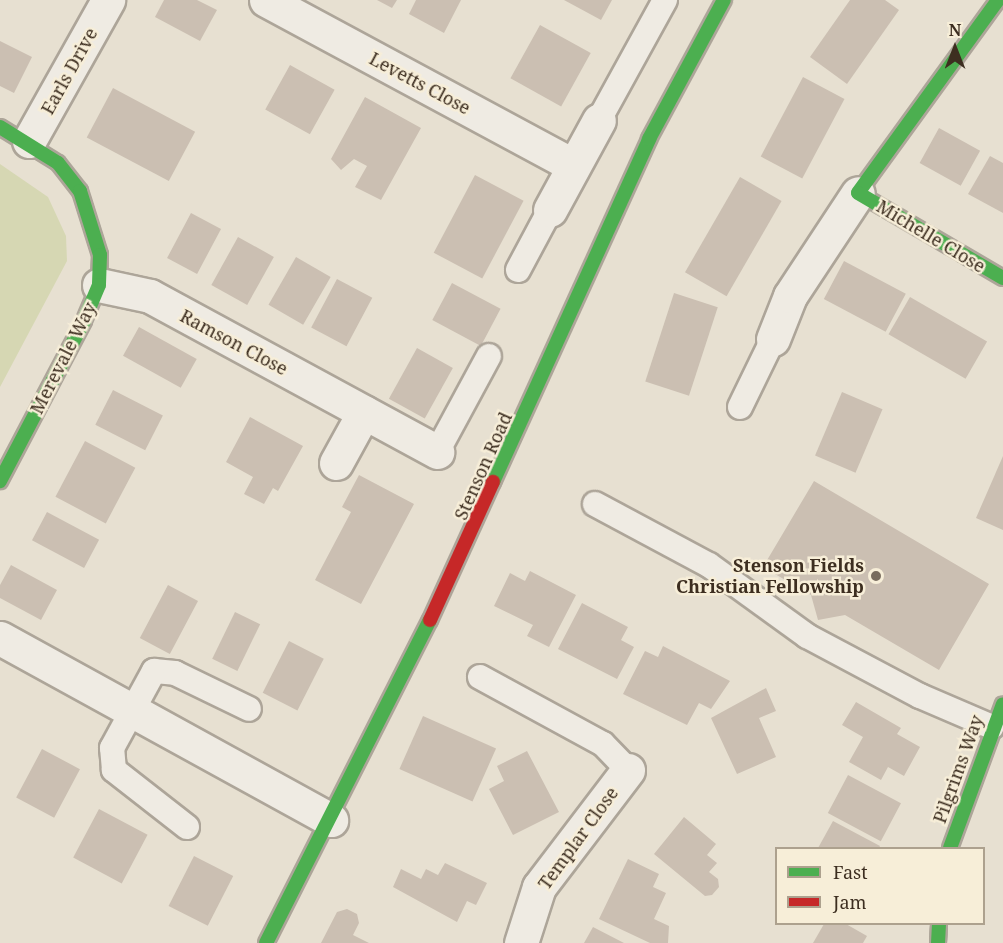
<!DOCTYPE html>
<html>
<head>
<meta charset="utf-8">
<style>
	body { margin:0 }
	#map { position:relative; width:1003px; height:943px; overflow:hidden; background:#e7e0d1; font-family:"Noto Serif",serif }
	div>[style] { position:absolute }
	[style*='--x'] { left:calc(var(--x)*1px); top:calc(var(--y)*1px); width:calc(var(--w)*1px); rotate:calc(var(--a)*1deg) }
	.green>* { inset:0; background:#d6d7b3 }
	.building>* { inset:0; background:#cbbfb2; transform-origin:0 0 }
	.roads { filter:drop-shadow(2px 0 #ada599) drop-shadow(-2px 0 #ada599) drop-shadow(0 2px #ada599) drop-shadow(0 -2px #ada599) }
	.lane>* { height:24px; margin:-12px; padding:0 12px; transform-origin:12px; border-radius:12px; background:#efebe3 }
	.street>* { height:33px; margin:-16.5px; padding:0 16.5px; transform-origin:16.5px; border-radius:16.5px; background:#efebe3 }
	.fast>* { height:14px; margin:-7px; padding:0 7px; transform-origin:7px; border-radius:7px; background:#4caf50 }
	.jam>* { height:14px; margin:-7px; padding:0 7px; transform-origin:7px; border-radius:7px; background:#c62828 }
	.dots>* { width:16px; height:16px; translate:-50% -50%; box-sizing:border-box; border:3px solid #f7eed8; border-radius:50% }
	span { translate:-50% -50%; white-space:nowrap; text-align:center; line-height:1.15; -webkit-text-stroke:5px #f7eed8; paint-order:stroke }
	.street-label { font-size:18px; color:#3d2e20 }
	.poi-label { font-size:18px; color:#3d2e20; font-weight:700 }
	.right { translate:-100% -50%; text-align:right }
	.legend { position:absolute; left:775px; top:847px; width:210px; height:78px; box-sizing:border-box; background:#f7eed8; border:2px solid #ada18e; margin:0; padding:8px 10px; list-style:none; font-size:18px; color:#3d2e20 }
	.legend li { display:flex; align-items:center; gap:12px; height:30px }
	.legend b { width:30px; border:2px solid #ada18e }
	.north { position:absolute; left:925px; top:18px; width:60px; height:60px; -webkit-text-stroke:4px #f7eed8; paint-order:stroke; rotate:0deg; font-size:16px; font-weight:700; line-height:24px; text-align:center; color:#3d2e20 }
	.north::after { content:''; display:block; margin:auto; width:21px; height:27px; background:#3d2e20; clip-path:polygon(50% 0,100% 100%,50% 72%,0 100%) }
</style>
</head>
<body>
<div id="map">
	<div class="green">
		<div style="clip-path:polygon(0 164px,48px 197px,66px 236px,67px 261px,0 387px)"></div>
	</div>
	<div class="building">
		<div style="clip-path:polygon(164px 0,197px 0,217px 10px,200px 41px,155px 17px)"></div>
		<div style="clip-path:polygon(377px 0,397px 0,392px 8px)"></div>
		<div style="clip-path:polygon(416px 0,461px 0,444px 33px,409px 14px)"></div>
		<div style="clip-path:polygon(564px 0,612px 0,601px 20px)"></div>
		<div style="clip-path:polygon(850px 0,885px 0,899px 10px,847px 84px,810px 57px)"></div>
		<div style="left:540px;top:25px;width:58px;height:61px;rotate:29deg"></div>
		<div style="clip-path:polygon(0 41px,32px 57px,14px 93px,0 86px)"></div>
		<div style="left:290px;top:65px;width:51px;height:51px;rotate:29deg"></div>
		<div style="left:803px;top:77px;width:47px;height:90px;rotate:28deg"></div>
		<div style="left:113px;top:88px;width:93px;height:56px;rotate:28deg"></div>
		<div style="clip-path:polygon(365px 97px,421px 128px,381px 200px,355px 187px,367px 166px,354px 159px,341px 170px,331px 159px)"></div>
		<div style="left:939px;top:128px;width:47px;height:40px;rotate:29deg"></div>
		<div style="clip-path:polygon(990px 156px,1003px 163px,1003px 213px,968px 194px)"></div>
		<div style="left:475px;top:175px;width:55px;height:88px;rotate:28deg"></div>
		<div style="left:740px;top:177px;width:48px;height:110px;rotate:30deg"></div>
		<div style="left:191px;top:213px;width:34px;height:51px;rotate:28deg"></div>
		<div style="left:238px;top:237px;width:41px;height:55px;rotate:29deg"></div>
		<div style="left:296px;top:257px;width:40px;height:55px;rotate:30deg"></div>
		<div style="left:844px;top:261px;width:70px;height:43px;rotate:28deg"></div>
		<div style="left:337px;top:279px;width:40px;height:55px;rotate:28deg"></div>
		<div style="left:452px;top:283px;width:55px;height:42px;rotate:28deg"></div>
		<div style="left:674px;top:293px;width:46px;height:93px;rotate:18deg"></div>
		<div style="left:910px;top:297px;width:89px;height:43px;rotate:30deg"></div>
		<div style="left:139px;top:327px;width:66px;height:33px;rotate:29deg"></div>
		<div style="left:417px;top:348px;width:41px;height:58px;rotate:29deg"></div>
		<div style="left:113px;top:390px;width:56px;height:39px;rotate:27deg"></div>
		<div style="left:842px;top:392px;width:44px;height:69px;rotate:23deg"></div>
		<div style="clip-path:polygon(250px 417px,303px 446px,278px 491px,273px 488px,264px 504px,244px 494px,253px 477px,226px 462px)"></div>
		<div style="left:85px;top:441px;width:57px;height:63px;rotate:28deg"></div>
		<div style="clip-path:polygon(1003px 456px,1003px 530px,976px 518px)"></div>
		<div style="clip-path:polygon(359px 475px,414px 504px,361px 604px,315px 580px,351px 512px,342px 507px)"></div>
		<div style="clip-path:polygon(814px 481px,989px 584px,939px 670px,845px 615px,818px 620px,811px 595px,763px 567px)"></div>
		<div style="left:47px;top:512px;width:59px;height:32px;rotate:28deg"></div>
		<div style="clip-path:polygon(11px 565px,57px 590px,41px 620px,0 598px,0 585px)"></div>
		<div style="clip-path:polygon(530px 571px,576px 595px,549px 647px,527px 636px,533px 625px,494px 606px,510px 573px,525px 581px)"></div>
		<div style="left:168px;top:585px;width:34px;height:60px;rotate:28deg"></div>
		<div style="clip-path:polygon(582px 603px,628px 627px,621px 640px,634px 647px,617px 679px,558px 649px)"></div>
		<div style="left:235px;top:612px;width:28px;height:52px;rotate:26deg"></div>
		<div style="left:289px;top:641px;width:39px;height:58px;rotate:27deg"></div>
		<div style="clip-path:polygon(663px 646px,730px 681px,711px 709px,699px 703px,687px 725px,623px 694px,645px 651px,658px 657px)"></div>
		<div style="clip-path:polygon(766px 688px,776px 711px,759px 718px,776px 757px,737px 774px,711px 718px)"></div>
		<div style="clip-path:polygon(856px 702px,901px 728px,897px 734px,920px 747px,904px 776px,888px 767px,881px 780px,849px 762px,863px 737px,842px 725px)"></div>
		<div style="left:423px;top:716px;width:80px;height:58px;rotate:24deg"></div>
		<div style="left:42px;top:749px;width:43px;height:55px;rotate:28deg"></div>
		<div style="clip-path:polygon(527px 751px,559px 812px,513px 835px,489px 789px,504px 781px,497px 766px)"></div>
		<div style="left:848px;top:775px;width:60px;height:43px;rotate:28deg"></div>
		<div style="left:99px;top:809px;width:55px;height:55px;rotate:28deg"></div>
		<div style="clip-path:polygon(684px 817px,716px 844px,707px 855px,717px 863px,709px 872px,718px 879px,719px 887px,712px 895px,705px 896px,654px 854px)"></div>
		<div style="clip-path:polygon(833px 821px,880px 846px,879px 848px,818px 848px)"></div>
		<div style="left:194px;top:856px;width:44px;height:56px;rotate:27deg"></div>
		<div style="clip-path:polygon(628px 859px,659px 874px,653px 887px,666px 893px,654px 919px,669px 926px,668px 943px,650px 943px,599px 919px)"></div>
		<div style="clip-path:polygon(445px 863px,487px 883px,476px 905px,467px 901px,457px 922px,393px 887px,401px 869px,421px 879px,426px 869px,438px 875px)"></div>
		<div style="clip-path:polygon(347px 909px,357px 914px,359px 923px,353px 935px,369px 943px,321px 943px,337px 912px)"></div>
		<div style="clip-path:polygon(824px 924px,846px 924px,867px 936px,863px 943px,813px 943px)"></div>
		<div style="clip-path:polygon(593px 927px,624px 943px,584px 943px)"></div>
	</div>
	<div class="roads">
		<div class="lane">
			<div style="--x:599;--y:120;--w:137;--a:-61.2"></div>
			<div style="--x:518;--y:270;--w:68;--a:-61.9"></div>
			<div style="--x:740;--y:407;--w:76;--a:-64.1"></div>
			<div style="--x:437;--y:452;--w:109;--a:-61.6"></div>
			<div style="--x:595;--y:504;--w:129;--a:28.2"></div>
			<div style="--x:709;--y:565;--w:121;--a:35.9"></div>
			<div style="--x:807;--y:636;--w:128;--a:28"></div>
			<div style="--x:920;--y:696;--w:78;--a:23.3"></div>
			<div style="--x:480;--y:677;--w:140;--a:28.6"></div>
			<div style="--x:603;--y:744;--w:36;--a:46"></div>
			<div style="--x:187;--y:827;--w:93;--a:-142"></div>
			<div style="--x:114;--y:770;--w:22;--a:-95"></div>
			<div style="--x:112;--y:748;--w:88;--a:-61.4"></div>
			<div style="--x:154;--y:671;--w:21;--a:5"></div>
			<div style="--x:175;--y:673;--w:82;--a:25.9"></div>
		</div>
		<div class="street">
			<div style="--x:266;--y:0;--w:349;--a:28.3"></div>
			<div style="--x:29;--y:141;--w:162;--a:-60.7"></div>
			<div style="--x:550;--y:210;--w:102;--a:-61.4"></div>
			<div style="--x:99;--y:285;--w:52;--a:12.2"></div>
			<div style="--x:150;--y:296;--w:327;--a:28.5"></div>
			<div style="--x:773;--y:339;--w:46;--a:-68.4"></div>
			<div style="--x:790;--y:296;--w:123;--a:-56.6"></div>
			<div style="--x:336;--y:463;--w:58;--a:-61.2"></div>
			<div style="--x:0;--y:638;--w:378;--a:28.8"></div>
			<div style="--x:521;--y:943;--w:59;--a:-72.2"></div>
			<div style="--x:539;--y:887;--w:147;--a:-52.7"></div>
		</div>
		<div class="fast">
			<div style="--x:998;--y:0;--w:238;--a:126"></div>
			<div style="--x:858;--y:193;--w:168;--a:30.4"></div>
			<div style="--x:0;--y:127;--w:68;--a:31.8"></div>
			<div style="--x:58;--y:163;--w:36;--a:52"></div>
			<div style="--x:80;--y:191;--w:67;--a:72.6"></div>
			<div style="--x:100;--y:255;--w:30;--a:92"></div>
			<div style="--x:99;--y:285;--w:39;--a:113"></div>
			<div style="--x:84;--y:321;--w:181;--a:117.7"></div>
			<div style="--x:493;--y:482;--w:377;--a:-65.5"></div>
			<div style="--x:649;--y:139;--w:158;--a:-61.7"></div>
			<div style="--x:950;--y:848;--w:153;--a:-69.8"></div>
			<div style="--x:266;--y:943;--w:362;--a:-63.1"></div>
			<div style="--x:938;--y:943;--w:19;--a:-87"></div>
		</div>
		<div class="jam">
			<div style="--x:430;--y:620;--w:152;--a:-65.5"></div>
		</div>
	</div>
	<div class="dots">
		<div style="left:876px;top:576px;background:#786c5e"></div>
	</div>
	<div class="street-label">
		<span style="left:69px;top:71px;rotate:-61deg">Earls Drive</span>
		<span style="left:420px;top:83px;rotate:28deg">Levetts Close</span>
		<span style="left:931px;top:236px;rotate:31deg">Michelle Close</span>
		<span style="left:234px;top:342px;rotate:28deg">Ramson Close</span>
		<span style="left:63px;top:358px;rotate:-63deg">Merevale Way</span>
		<span style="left:483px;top:466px;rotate:-66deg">Stenson Road</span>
		<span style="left:958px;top:769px;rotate:-70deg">Pilgrims Way</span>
		<span style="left:578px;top:838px;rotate:-54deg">Templar Close</span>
	</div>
	<div class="poi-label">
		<span class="right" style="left:864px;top:576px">Stenson Fields<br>Christian Fellowship</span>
	</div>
	<ul class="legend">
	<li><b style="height:8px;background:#4caf50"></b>Fast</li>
	<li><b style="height:8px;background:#c62828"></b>Jam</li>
	</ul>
	<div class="north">N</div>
</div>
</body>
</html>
